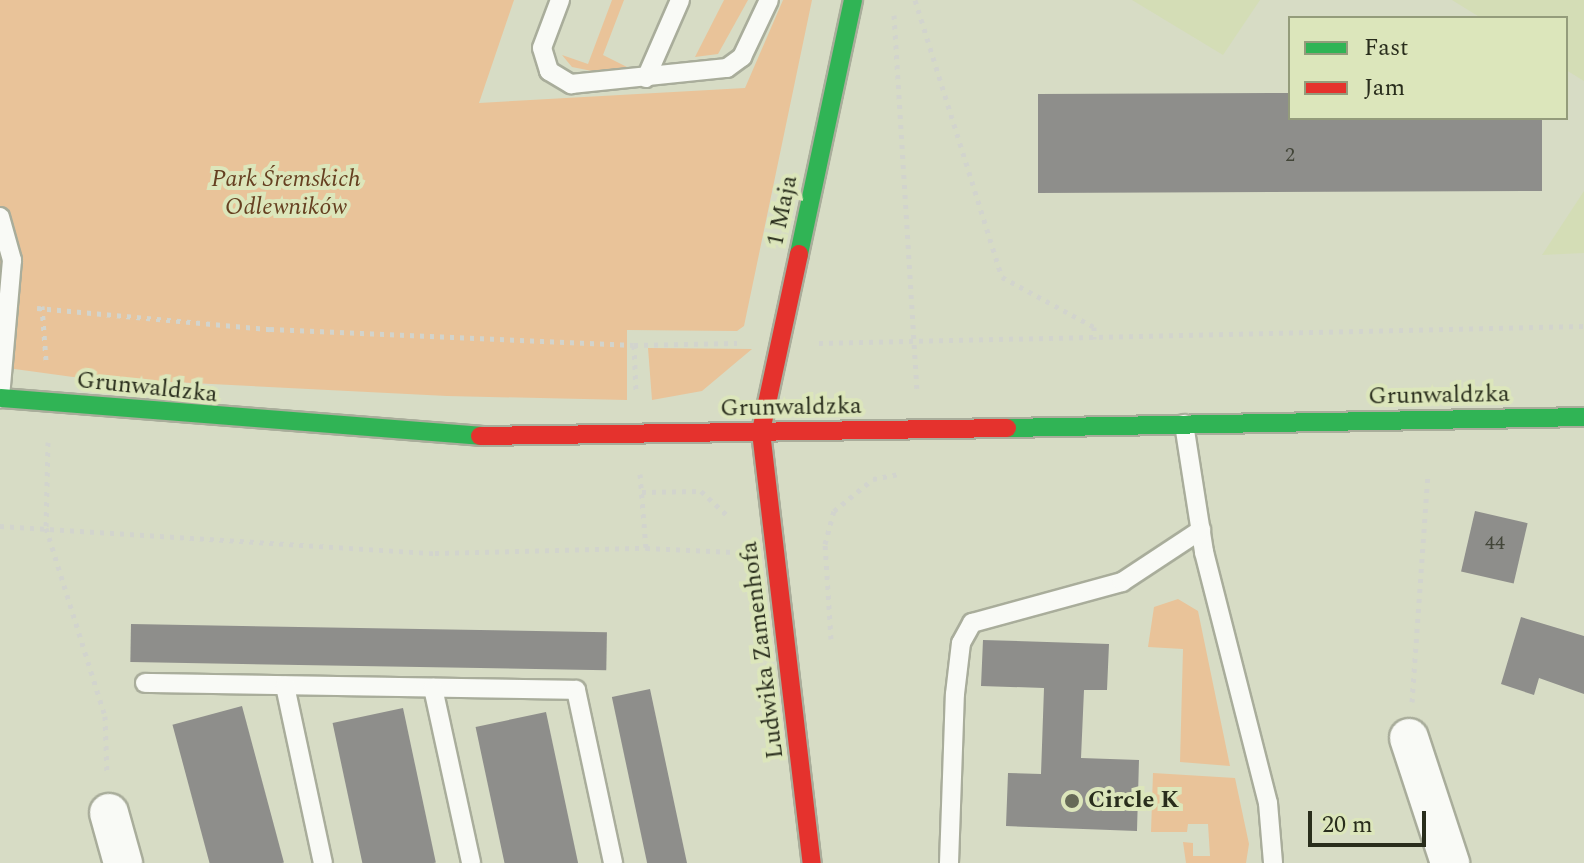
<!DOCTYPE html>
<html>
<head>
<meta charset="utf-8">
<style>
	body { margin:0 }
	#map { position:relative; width:1584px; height:863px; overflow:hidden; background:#d7dcc5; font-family:Spectral,serif }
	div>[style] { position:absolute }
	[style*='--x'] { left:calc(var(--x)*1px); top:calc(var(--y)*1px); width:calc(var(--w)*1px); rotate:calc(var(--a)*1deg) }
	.built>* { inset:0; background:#d4ddb6 }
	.green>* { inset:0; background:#e9c399 }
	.building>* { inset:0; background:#8e8e8b; transform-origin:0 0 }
	.path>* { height:5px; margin-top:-2.5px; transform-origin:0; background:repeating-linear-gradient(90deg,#d2d4cd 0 4px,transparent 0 10px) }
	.roads { filter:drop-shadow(2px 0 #a9ad9b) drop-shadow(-2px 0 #a9ad9b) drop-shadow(0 2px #a9ad9b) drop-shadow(0 -2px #a9ad9b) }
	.lane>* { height:18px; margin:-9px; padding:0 9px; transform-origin:9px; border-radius:9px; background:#f9faf6 }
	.street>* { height:38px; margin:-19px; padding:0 19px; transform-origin:19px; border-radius:19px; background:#f9faf6 }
	.fast>* { height:18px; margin:-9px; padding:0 9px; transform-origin:9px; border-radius:9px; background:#30b455 }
	.jam>* { height:18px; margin:-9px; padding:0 9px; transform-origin:9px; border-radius:9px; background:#e5322d }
	.dots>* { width:22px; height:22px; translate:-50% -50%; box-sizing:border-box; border:4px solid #dce6bb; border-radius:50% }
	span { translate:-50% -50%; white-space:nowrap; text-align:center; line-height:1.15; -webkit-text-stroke:8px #dce6bb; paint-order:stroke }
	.number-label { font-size:20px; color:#424538 }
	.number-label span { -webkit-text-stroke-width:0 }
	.park-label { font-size:24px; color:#664021; font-style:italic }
	.street-label { font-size:24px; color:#292d1c }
	.poi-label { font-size:24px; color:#292d1c; font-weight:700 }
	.left { translate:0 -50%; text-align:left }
	.legend { position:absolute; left:1288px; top:16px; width:280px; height:104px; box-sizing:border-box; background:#dce6bb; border:2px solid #949c7b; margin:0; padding:10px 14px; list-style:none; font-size:24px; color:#292d1c }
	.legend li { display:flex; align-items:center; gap:16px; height:40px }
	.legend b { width:40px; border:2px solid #949c7b }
	.scale { position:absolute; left:1308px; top:811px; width:118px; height:36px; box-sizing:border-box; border:4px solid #292d1c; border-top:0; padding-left:10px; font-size:24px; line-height:28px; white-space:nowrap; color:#292d1c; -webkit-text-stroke:6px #dce6bb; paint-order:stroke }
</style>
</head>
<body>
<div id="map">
	<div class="built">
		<div style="clip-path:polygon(1132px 0,1260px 0,1223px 55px)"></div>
		<div style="clip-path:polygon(1452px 0,1584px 0,1584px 81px,1566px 70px,1566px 18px,1481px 18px)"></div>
		<div style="clip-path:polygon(1584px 191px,1584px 253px,1542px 255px)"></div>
	</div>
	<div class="green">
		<div style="clip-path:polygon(0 0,514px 0,479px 103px,745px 88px,783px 0,812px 0,744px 326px,737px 331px,627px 330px,627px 400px,447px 396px,73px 377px,0 367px)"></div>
		<div style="clip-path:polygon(612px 0,624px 0,603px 55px,627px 67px,607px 74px,572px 67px,562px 55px,588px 64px)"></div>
		<div style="clip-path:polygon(724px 0,748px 0,718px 54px,695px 57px)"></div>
		<div style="clip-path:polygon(648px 348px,752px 349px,702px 391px,652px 400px)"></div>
		<div style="clip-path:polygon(1178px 599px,1198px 611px,1230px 766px,1180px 762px,1183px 649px,1148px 647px,1154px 607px)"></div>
		<div style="clip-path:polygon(1153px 773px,1235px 778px,1249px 844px,1246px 863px,1186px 863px,1183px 842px,1193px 843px,1193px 856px,1210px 856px,1208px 824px,1188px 824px,1187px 832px,1151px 832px)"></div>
	</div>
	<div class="building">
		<div style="clip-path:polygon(1290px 93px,1290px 118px,1542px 118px,1542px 191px,1038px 193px,1038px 94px)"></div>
		<div style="left:1475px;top:511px;width:54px;height:62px;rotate:13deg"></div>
		<div style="clip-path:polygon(1521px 617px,1584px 636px,1584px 694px,1539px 678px,1534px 695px,1501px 684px)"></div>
		<div style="left:131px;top:624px;width:476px;height:38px;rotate:1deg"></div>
		<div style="clip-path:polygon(983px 640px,1109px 644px,1107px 690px,1084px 690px,1081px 758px,1139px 760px,1137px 831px,1006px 826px,1008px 773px,1041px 774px,1044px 688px,981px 686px)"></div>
		<div style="left:650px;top:689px;width:178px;height:39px;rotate:78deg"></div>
		<div style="left:242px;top:706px;width:162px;height:72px;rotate:75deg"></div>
		<div style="left:403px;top:708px;width:158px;height:72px;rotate:78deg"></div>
		<div style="left:546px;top:712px;width:155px;height:72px;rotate:78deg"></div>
	</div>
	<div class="path">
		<div style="--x:915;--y:0;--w:290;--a:72.6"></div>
		<div style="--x:1002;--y:277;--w:105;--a:28.5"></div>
		<div style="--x:1094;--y:327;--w:12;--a:90"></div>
		<div style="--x:894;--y:15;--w:374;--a:86.5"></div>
		<div style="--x:42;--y:306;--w:54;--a:85.8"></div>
		<div style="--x:37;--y:308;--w:234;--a:5.2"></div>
		<div style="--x:270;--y:329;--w:364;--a:2.5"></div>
		<div style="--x:634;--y:345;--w:103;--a:-1.1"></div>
		<div style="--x:819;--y:343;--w:765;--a:-1.27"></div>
		<div style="--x:634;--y:345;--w:47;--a:87.6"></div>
		<div style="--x:48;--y:442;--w:86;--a:91.3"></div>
		<div style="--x:46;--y:528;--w:197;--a:72.6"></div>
		<div style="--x:105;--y:716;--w:59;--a:88.1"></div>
		<div style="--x:640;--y:474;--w:74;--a:85.4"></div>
		<div style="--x:642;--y:492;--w:59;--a:-1"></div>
		<div style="--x:701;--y:491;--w:35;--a:43"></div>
		<div style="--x:0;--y:526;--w:436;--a:3.6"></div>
		<div style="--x:435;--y:553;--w:211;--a:-1.4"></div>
		<div style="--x:646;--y:548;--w:88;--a:2.6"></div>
		<div style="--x:831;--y:639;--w:95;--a:-93.6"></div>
		<div style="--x:825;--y:544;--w:34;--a:-75"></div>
		<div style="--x:834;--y:511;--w:50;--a:-39.4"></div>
		<div style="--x:873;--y:479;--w:25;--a:-11"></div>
		<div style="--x:1412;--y:702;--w:227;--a:-86"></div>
	</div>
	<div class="roads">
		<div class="lane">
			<div style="--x:560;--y:0;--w:51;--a:110.6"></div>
			<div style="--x:542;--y:48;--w:24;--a:73"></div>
			<div style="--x:549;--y:71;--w:26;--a:31"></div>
			<div style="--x:571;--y:84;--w:157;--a:-5.9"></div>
			<div style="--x:727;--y:68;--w:19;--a:-36"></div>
			<div style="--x:742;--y:57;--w:63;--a:-64.7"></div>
			<div style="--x:646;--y:78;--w:85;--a:-66.4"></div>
			<div style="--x:0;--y:217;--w:45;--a:74.4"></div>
			<div style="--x:12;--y:260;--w:139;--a:95"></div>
			<div style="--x:1184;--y:424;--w:130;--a:81.1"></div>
			<div style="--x:1204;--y:552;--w:259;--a:75.7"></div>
			<div style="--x:1268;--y:803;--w:60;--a:85.2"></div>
			<div style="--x:145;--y:683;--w:431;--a:0.9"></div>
			<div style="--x:576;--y:690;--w:177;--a:77.9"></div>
			<div style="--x:285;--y:686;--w:181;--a:77.9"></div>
			<div style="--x:433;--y:688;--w:179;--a:77.7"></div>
			<div style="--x:949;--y:863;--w:169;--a:-88"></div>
			<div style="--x:955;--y:694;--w:51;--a:-83.3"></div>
			<div style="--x:961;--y:643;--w:23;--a:-61"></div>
			<div style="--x:972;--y:623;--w:156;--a:-15.3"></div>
			<div style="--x:1122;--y:582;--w:95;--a:-33.4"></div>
		</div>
		<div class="street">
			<div style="--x:1409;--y:738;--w:132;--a:71.8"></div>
			<div style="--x:109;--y:813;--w:52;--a:74.4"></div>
		</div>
		<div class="fast">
			<div style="--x:799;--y:254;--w:260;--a:-78"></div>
			<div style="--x:0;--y:398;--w:482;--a:4.5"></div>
			<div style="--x:1007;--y:428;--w:577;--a:-1.09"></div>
		</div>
		<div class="jam">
			<div style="--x:799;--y:254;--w:182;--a:102.1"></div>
			<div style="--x:761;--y:432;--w:434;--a:83.3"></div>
			<div style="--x:480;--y:436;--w:527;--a:-0.87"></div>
		</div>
	</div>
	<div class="dots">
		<div style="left:1072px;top:801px;background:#666a57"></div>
	</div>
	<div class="number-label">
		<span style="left:1290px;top:155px">2</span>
		<span style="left:1495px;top:543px">44</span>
	</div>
	<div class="park-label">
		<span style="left:286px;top:194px">Park Śremskich<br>Odlewników</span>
	</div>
	<div class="street-label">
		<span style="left:783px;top:211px;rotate:-78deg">1 Maja</span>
		<span style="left:147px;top:388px;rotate:6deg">Grunwaldzka</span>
		<span style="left:1439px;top:396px;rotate:-1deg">Grunwaldzka</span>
		<span style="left:791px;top:408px;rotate:-1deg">Grunwaldzka</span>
		<span style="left:763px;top:650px;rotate:-97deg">Ludwika Zamenhofa</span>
	</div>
	<div class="poi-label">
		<span class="left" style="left:1088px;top:801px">Circle K</span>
	</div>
	<ul class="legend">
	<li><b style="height:10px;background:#30b455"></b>Fast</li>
	<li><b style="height:10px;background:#e5322d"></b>Jam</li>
	</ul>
	<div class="scale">20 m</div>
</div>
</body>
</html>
